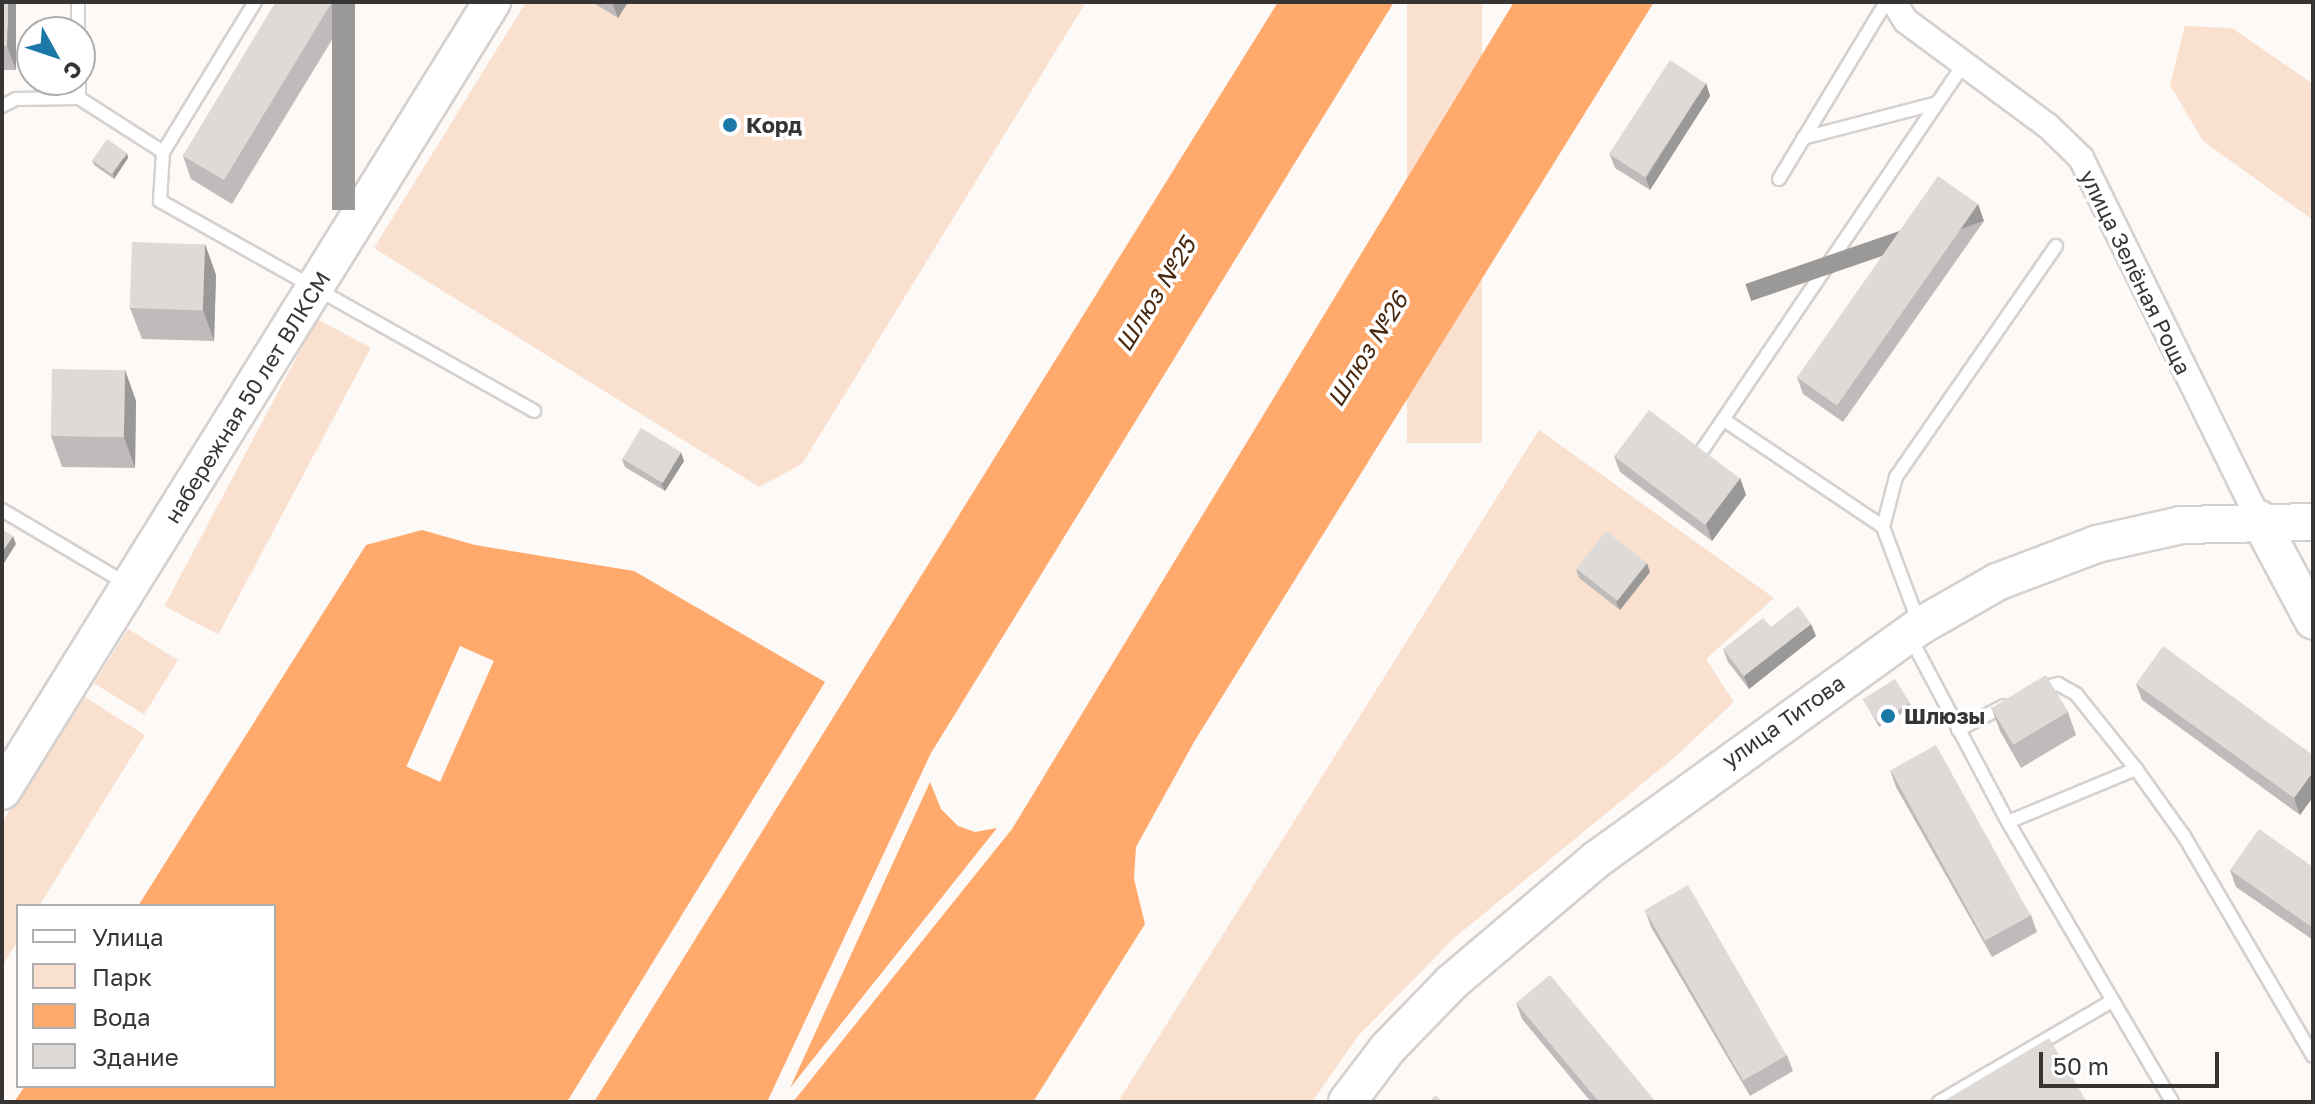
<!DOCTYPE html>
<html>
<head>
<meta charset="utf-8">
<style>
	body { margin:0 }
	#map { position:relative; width:2315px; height:1104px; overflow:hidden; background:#fdf9f6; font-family:"Golos Text",sans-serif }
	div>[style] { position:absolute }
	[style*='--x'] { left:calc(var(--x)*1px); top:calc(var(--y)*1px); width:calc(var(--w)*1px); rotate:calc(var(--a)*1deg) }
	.green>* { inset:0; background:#f9e0cf; transform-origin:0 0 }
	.water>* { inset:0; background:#ffaa6c }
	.pier>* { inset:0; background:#fdf9f6; transform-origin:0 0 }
	.roads { filter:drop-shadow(2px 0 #d5d1cf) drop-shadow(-2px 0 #d5d1cf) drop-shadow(0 2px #d5d1cf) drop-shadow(0 -2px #d5d1cf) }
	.lane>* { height:12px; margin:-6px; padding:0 6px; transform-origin:6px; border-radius:6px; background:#fff }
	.street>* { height:24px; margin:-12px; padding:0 12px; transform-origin:12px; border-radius:12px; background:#fff }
	.secondary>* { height:36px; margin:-18px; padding:0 18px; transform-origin:18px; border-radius:18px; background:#fff }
	.wall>* { inset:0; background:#bfbbba }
	.shaded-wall>* { inset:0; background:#9b9997; transform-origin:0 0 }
	.building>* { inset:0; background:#dedad8; transform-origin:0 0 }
	.dots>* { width:22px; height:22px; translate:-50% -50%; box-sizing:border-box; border:4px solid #fff; border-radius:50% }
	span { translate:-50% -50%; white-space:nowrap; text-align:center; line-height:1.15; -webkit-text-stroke:7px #fff; paint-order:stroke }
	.poi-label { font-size:22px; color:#373534; font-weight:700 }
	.left { translate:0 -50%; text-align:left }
	.street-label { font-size:22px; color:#373534 }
	.water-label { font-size:24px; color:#4a290f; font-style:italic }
	.frame { position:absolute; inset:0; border:4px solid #373534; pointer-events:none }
	.legend { position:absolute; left:16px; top:904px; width:260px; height:184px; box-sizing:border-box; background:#fff; border:2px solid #afaeae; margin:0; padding:10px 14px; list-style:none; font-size:24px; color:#373534 }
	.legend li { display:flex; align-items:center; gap:16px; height:40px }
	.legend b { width:40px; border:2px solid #afaeae }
	.north { position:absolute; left:16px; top:16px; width:80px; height:80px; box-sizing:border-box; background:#fff; border:2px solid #afaeae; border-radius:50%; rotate:130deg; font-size:22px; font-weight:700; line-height:32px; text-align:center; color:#373534 }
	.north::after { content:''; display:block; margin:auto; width:28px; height:36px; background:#1c78a6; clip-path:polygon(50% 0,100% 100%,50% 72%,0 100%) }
	.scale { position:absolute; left:2039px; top:1052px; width:180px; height:36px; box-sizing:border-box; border:4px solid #373534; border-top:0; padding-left:10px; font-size:24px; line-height:28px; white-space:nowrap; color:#373534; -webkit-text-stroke:6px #fff; paint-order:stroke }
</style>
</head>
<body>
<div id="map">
	<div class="green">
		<div style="clip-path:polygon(526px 2px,1086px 2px,802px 464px,759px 487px,374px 248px)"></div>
		<div style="left:1407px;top:2px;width:75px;height:441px"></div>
		<div style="clip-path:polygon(2185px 26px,2232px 28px,2313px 84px,2313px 220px,2203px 141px,2170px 85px)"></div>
		<div style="left:317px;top:319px;width:61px;height:325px;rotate:28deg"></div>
		<div style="clip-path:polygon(1539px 430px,1774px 598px,1706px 659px,1734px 702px,1676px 756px,1453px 939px,1358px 1036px,1312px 1102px,1118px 1102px)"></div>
		<div style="left:128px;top:629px;width:59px;height:64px;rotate:32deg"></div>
		<div style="clip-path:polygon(80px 694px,145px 735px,39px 906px,18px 906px,18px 941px,2px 966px,2px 823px)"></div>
	</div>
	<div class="water">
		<div style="clip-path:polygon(1278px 2px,1394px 2px,931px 753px,767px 1102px,594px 1102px)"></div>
		<div style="clip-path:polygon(1514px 2px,1654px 2px,1194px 742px,1136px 847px,1134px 879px,1145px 924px,1033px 1102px,793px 1102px,1012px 829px)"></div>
		<div style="clip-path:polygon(422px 530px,475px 545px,634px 571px,825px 682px,567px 1102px,14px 1102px,25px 1086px,274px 1086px,274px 906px,138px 906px,366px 545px)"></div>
		<div style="clip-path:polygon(930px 782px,941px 809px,958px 826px,975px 832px,997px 828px,790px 1088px)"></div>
	</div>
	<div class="pier">
		<div style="left:460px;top:646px;width:37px;height:132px;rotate:24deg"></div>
	</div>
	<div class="roads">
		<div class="lane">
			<div style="--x:78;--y:2;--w:30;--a:90"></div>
			<div style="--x:255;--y:2;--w:176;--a:121.5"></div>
			<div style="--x:163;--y:152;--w:49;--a:93.5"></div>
			<div style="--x:160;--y:201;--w:429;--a:29.3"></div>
			<div style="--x:79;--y:80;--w:18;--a:90"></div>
			<div style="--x:2;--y:106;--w:16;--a:-27"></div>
			<div style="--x:16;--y:99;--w:63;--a:-0.9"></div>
			<div style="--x:79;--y:98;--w:100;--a:32.7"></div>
			<div style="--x:1803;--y:138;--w:138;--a:-14.6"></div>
			<div style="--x:1779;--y:179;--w:207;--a:-58.8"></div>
			<div style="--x:1724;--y:420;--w:192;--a:33.9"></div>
			<div style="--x:1697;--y:458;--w:476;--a:-55.9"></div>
			<div style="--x:2;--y:510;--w:145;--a:30.6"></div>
			<div style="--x:1919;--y:623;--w:103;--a:-110.6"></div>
			<div style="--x:1883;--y:527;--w:52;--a:-75.4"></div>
			<div style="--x:1896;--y:477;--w:281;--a:-55.3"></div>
			<div style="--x:1910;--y:637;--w:209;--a:62.1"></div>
			<div style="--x:2008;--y:822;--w:324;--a:59.6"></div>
			<div style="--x:2039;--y:689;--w:20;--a:-15"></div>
			<div style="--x:2058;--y:684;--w:21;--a:29"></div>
			<div style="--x:2076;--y:694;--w:96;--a:51.3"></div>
			<div style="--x:1958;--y:730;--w:52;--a:-27.6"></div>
			<div style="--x:2008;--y:822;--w:139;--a:-22.5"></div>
			<div style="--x:2136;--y:769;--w:82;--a:54.4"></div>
			<div style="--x:2184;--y:836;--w:255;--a:59.6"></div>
			<div style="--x:1939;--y:1102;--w:198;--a:-30.3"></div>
		</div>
		<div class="street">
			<div style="--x:1894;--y:2;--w:22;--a:58"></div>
			<div style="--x:1906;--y:21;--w:177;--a:36.5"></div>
			<div style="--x:2048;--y:126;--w:46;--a:44.1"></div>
			<div style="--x:2081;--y:158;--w:402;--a:63.8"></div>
		</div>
		<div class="secondary">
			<div style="--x:2259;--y:519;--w:115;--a:61.9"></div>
			<div style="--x:2;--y:791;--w:929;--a:-58.16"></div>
			<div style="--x:1347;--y:1102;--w:68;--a:-52.8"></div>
			<div style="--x:1388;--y:1048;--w:92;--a:-45.9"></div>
			<div style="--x:1452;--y:982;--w:190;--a:-40.3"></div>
			<div style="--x:1597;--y:859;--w:398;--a:-35.8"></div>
			<div style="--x:1920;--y:626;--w:89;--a:-29.7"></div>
			<div style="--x:1997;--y:582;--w:107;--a:-20.8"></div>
			<div style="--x:2097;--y:544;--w:86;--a:-12.7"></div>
			<div style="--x:2181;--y:525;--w:132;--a:-1.3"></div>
		</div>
	</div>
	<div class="wall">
		<div style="clip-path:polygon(2px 2px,16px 70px,2px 70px)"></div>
		<div style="clip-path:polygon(276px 2px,355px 2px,232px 204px,191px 179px,183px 156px)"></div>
		<div style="clip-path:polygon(592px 2px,628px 2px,618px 18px)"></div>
		<div style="clip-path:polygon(1706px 83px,1710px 96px,1650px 190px,1615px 168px,1610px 155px)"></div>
		<div style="clip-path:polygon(128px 158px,114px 179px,94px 165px,92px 160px)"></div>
		<div style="clip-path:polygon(1978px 204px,1984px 221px,1843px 422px,1803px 394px,1797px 377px)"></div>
		<div style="clip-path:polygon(205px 244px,216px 275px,214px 341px,142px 339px,130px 308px)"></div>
		<div style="clip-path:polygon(125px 370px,136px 401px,135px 468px,62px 467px,51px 436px)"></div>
		<div style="clip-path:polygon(1614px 456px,1740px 478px,1746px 495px,1712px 541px,1620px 472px)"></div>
		<div style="clip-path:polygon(622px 459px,684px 461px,665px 491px,625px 467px)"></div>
		<div style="clip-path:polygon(1576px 569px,1650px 572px,1620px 610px,1579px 578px)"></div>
		<div style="clip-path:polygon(1771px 627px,1816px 636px,1749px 689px,1728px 662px,1723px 649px)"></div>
		<div style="clip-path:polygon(2136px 684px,2313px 755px,2313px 797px,2300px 815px,2142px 700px)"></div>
		<div style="clip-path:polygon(1863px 699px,1910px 703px,1911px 708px,1879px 727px)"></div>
		<div style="clip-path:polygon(1991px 707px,2068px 712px,2076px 735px,2021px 768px,2000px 731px)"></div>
		<div style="clip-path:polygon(1890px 770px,2031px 915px,2037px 932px,1992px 957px,1896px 787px)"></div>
		<div style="clip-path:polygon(2313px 867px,2313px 940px,2236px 887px,2230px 870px)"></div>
		<div style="clip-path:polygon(1645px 910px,1787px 1055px,1793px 1071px,1750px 1096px,1651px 927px)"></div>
		<div style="clip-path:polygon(1516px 1003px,1656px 1102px,1591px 1102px,1522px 1019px)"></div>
	</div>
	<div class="shaded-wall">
		<div style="clip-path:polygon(8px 2px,16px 2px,16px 70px,7px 46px)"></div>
		<div style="left:332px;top:2px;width:23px;height:208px"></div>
		<div style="clip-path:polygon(612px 2px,628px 2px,618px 18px)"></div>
		<div style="clip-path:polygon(1706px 83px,1710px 96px,1650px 190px,1646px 178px)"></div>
		<div style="clip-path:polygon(127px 153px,128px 158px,114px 179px,113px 174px)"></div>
		<div style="left:1978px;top:204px;width:18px;height:246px;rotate:71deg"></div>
		<div style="clip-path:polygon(205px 244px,216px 275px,214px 341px,203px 310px)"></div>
		<div style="clip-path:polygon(125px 370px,136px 401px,135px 468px,124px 437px)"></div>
		<div style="clip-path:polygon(681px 452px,684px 461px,665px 491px,661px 483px)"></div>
		<div style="clip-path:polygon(1740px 478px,1746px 495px,1712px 541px,1706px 524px)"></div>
		<div style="clip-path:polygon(13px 536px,16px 544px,2px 566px,2px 552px)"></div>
		<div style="clip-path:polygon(1647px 563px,1650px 572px,1620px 610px,1616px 602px)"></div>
		<div style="clip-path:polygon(1811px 624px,1816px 636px,1749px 689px,1744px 676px)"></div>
		<div style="clip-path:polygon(2313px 772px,2313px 797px,2300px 815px,2294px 798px)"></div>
	</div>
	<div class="building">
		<div style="clip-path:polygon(2px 2px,8px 2px,7px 46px,2px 46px)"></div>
		<div style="clip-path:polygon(276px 2px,332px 2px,224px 180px,183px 156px)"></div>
		<div style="left:1670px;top:60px;width:43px;height:112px;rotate:33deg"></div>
		<div style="left:107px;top:139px;width:24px;height:26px;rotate:35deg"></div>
		<div style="left:1938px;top:176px;width:49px;height:246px;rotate:35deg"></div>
		<div style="left:132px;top:242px;width:73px;height:66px;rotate:2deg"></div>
		<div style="left:52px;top:369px;width:73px;height:67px;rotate:1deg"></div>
		<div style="left:1649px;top:410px;width:114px;height:58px;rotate:37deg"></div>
		<div style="left:641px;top:428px;width:47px;height:36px;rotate:31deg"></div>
		<div style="clip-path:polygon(2px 529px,13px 536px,2px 552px)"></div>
		<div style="left:1606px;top:531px;width:52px;height:48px;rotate:38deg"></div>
		<div style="clip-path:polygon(1798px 606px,1811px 624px,1744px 676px,1723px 649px,1763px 618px,1771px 627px)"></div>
		<div style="clip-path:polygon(2163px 646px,2313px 755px,2313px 772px,2294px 798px,2136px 684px)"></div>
		<div style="left:2046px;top:675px;width:43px;height:64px;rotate:59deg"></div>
		<div style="left:1895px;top:679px;width:28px;height:38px;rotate:58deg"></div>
		<div style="left:1936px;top:745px;width:195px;height:52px;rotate:61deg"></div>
		<div style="clip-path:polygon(2259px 829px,2313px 867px,2313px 928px,2230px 870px)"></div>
		<div style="left:1688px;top:885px;width:197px;height:50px;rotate:60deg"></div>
		<div style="clip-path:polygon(1550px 975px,1656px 1102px,1599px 1102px,1516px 1003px)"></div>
		<div style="clip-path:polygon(2049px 1038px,2087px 1102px,1942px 1102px)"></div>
		<div style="clip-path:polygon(1435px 1095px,1443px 1102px,1430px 1102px)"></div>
	</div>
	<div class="dots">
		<div style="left:730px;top:125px;background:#1c78a6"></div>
		<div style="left:1888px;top:716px;background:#1c78a6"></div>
	</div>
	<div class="poi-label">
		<span class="left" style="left:746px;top:125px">Корд</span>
		<span class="left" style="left:1904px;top:716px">Шлюзы</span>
	</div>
	<div class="street-label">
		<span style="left:2136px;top:272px;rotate:64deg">улица Зелёная Роща</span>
		<span style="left:247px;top:397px;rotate:-58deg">набережная 50 лет ВЛКСМ</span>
		<span style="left:1783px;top:721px;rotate:-35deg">улица Титова</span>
	</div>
	<div class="water-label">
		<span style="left:1155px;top:294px;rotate:-58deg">Шлюз №25</span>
		<span style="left:1367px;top:349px;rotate:-58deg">Шлюз №26</span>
	</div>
	<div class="frame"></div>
	<ul class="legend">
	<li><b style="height:10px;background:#fff"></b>Улица</li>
	<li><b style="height:22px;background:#f9e0cf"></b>Парк</li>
	<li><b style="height:22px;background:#ffaa6c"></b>Вода</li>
	<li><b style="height:22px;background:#dedad8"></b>Здание</li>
	</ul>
	<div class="north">С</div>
	<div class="scale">50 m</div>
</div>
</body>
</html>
